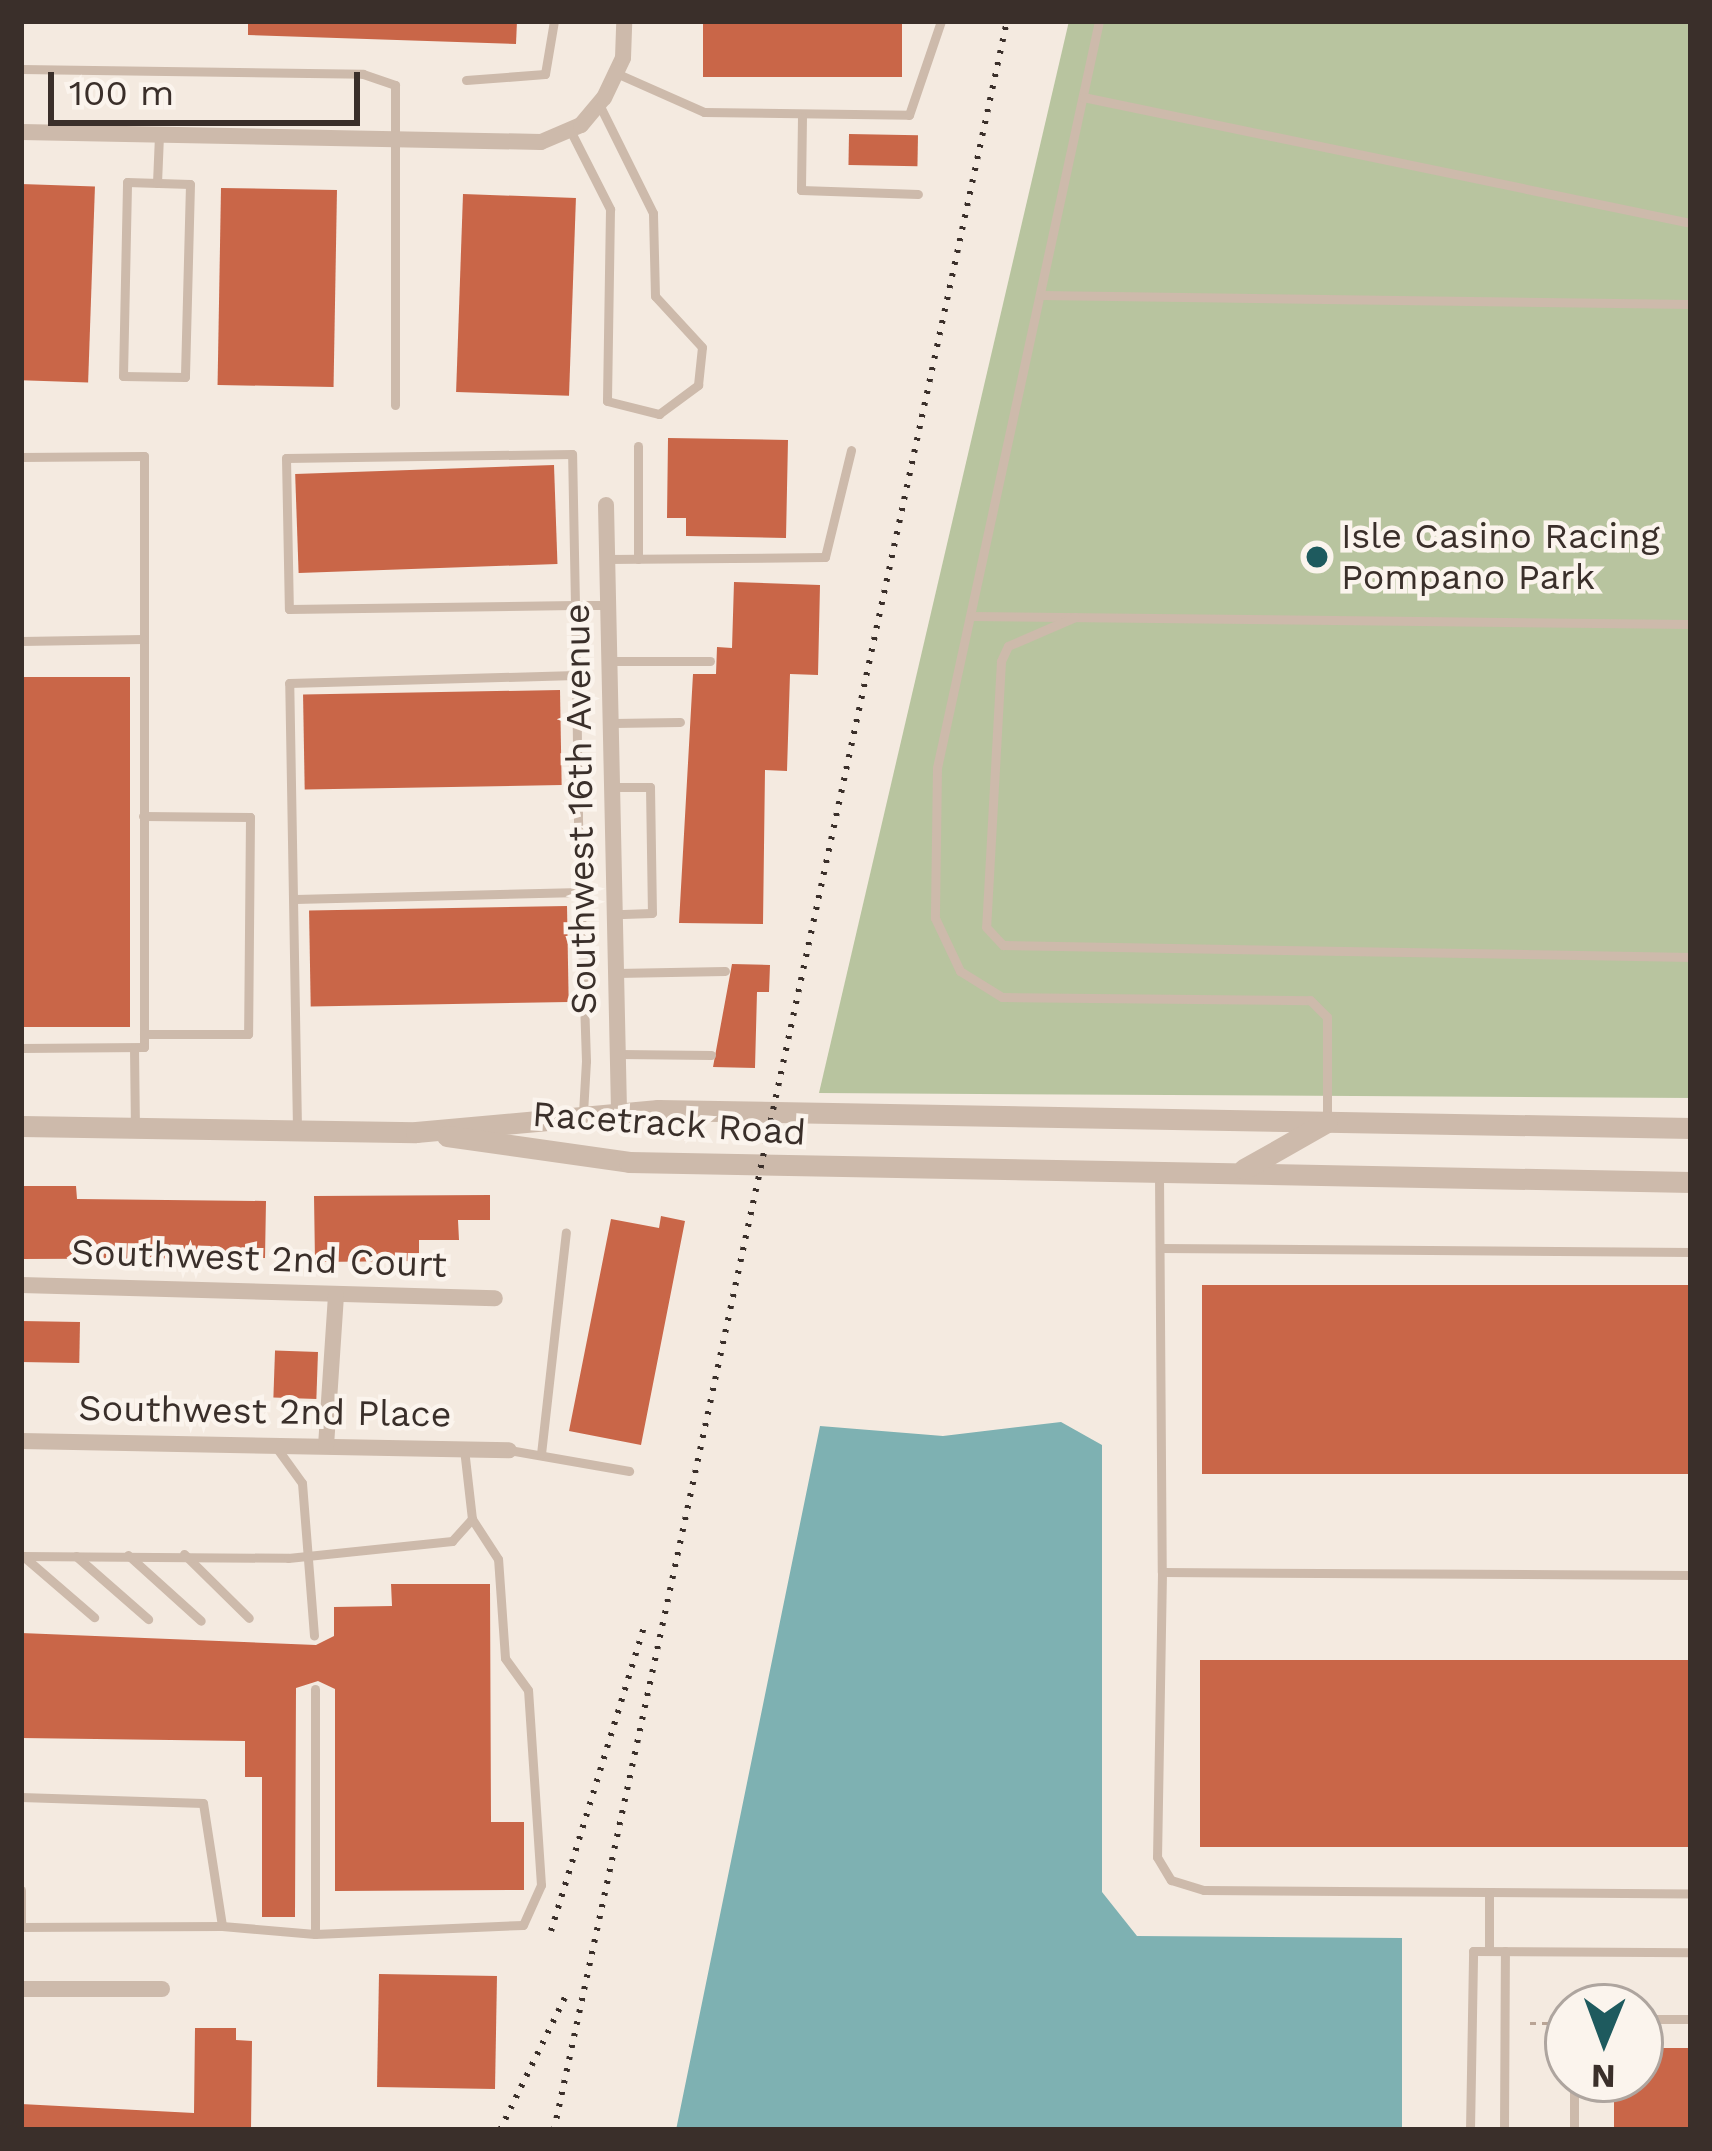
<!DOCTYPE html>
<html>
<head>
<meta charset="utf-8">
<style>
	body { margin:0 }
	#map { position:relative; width:1712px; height:2151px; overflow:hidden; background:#f4eae0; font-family:"Work Sans",sans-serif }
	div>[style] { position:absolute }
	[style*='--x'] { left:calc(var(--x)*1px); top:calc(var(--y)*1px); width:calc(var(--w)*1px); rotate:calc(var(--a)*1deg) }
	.green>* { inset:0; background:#b8c49f }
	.water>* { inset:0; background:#7eb1b2 }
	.building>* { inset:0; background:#c96648; transform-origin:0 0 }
	.path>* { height:3px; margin-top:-1.5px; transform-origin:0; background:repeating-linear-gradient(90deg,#b9a495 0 6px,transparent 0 12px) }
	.service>* { height:9px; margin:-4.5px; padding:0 4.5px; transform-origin:4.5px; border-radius:4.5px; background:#cdbaab }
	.minor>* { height:16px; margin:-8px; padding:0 8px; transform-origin:8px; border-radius:8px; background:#cdbaab }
	.tertiary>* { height:21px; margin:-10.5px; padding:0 10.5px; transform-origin:10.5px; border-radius:10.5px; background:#cdbaab }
	.rail>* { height:6px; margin-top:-3px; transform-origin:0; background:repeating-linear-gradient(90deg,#3a2f2a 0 3px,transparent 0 12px) }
	.dots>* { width:33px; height:33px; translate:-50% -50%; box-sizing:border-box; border:6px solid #fbf4ed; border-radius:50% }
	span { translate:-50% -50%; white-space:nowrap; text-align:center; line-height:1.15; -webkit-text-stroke:9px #fbf4ed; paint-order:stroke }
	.poi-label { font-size:36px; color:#3a2f2a }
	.left { translate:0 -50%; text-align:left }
	.street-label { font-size:36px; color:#3a2f2a }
	.frame { position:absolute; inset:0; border:24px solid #3a2f2a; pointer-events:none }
	.north { position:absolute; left:1544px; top:1983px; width:120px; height:120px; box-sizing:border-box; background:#fbf4ed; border:3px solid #aea59f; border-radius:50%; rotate:181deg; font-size:33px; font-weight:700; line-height:48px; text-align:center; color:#3a2f2a }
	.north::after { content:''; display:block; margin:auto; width:42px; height:54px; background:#1e5a5e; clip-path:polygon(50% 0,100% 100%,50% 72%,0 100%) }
	.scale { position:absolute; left:48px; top:72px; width:312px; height:54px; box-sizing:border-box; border:6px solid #3a2f2a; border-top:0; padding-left:15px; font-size:36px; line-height:42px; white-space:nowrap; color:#3a2f2a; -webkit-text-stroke:9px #fbf4ed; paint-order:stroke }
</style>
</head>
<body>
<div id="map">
	<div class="green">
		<div style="clip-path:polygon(1069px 21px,1691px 21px,1691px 1098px,819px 1093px)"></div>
	</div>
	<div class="water">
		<div style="clip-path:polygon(1061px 1422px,1102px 1445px,1102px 1892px,1137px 1936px,1402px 1938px,1402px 2130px,676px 2130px,820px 1426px,943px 1436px)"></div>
	</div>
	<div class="building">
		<div style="clip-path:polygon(248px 21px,517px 21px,516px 44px,248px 35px)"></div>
		<div style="left:703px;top:21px;width:199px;height:56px"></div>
		<div style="left:849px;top:134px;width:69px;height:31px;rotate:1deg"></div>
		<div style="left:21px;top:184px;width:74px;height:196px;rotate:2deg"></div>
		<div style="left:221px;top:188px;width:116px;height:197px;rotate:1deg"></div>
		<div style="left:463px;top:194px;width:113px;height:198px;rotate:2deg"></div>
		<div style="clip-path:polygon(668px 438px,788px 440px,786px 538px,686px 536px,686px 518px,667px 518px)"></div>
		<div style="left:554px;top:465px;width:99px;height:259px;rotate:88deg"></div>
		<div style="clip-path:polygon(734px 582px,820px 585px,818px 675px,790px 674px,787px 771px,765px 770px,763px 924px,679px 923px,693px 674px,716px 674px,717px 647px,732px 648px)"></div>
		<div style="left:21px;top:677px;width:109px;height:350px"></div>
		<div style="left:560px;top:690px;width:95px;height:257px;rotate:89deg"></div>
		<div style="left:567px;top:906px;width:96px;height:258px;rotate:89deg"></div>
		<div style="clip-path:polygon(732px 964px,770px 965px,769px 992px,757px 992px,755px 1068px,713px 1067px)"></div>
		<div style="clip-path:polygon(21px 1186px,76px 1186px,77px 1199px,266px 1201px,265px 1258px,21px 1259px)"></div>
		<div style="clip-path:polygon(490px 1195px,490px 1220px,458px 1220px,459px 1240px,419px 1240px,419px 1261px,315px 1262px,314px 1196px)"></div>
		<div style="clip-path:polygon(661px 1216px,685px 1221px,641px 1445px,569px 1431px,611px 1219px,659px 1228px)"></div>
		<div style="left:1202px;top:1285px;width:489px;height:189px"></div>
		<div style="left:21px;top:1321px;width:59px;height:41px;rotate:1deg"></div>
		<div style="left:318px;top:1352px;width:47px;height:43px;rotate:92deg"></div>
		<div style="clip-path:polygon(391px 1584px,490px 1584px,491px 1822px,524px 1822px,524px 1890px,335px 1891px,335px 1689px,318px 1681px,296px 1688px,295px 1917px,262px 1917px,262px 1777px,245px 1777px,245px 1741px,21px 1738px,21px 1633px,316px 1645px,334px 1636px,334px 1607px,392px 1606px)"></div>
		<div style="left:1200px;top:1660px;width:491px;height:187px"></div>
		<div style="left:379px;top:1974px;width:118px;height:113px;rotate:1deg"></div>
		<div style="clip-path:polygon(195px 2028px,236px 2028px,236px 2040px,252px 2041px,251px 2130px,21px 2130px,21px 2104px,194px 2113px)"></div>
		<div style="clip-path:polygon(1640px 2048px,1691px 2048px,1691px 2130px,1614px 2130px,1614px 2079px,1640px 2079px)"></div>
	</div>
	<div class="path">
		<div style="--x:1530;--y:2023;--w:36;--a:0"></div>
	</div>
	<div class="service">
		<div style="--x:1099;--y:21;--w:764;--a:102.24"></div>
		<div style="--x:937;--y:768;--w:150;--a:90.8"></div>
		<div style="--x:935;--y:918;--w:59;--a:64.7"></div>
		<div style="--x:960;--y:971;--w:49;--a:31.8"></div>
		<div style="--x:1002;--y:997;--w:308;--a:0.6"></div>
		<div style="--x:1310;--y:1000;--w:24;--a:45"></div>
		<div style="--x:1327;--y:1017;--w:105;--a:90"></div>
		<div style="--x:21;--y:69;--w:342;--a:0.8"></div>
		<div style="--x:363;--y:74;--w:34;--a:19"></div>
		<div style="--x:395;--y:85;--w:320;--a:90"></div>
		<div style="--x:616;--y:73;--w:96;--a:23.9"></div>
		<div style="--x:704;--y:112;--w:205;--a:0.8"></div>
		<div style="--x:909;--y:115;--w:99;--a:-71.2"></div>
		<div style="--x:466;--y:80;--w:79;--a:-4.3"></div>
		<div style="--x:545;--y:74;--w:54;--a:-80.4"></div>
		<div style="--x:1083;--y:97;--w:621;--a:11.71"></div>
		<div style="--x:802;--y:117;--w:73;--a:90.8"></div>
		<div style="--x:801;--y:190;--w:117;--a:2"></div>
		<div style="--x:570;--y:130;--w:89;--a:63.1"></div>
		<div style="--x:610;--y:209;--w:192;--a:90.9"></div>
		<div style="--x:607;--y:401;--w:54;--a:14"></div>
		<div style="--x:659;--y:414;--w:49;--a:-36.6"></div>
		<div style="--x:698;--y:385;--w:38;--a:-84"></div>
		<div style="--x:702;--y:347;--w:69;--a:-132.7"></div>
		<div style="--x:655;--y:296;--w:83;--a:-91.4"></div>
		<div style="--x:653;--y:213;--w:122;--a:-116.4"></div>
		<div style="--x:127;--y:182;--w:63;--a:1.8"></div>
		<div style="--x:190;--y:184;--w:193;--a:91.5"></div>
		<div style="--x:185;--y:377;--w:62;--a:-179.1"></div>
		<div style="--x:123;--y:376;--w:194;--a:-88.8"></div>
		<div style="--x:157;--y:183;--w:47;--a:-87.6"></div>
		<div style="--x:1040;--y:295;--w:651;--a:0.79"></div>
		<div style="--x:21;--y:457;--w:123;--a:-0.5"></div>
		<div style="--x:144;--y:456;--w:591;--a:90"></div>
		<div style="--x:144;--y:1047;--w:123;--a:179.5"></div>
		<div style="--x:607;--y:559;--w:218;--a:-0.5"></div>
		<div style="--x:825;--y:557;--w:110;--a:-76.3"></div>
		<div style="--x:638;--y:559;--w:113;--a:-90"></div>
		<div style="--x:971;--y:616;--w:720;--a:0.64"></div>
		<div style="--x:1075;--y:617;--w:73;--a:156.6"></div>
		<div style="--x:1008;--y:646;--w:17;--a:115"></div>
		<div style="--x:1001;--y:661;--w:266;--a:93.2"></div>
		<div style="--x:986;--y:927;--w:25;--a:47"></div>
		<div style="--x:1003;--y:945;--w:688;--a:1"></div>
		<div style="--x:21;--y:641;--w:122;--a:-0.9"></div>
		<div style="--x:611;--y:661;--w:99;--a:0"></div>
		<div style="--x:613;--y:723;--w:67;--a:-0.9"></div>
		<div style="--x:614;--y:787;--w:36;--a:0"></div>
		<div style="--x:650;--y:787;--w:126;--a:89.1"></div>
		<div style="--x:652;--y:913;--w:36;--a:178"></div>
		<div style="--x:143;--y:816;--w:107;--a:0.5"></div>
		<div style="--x:250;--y:817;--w:217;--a:90.5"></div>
		<div style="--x:248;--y:1034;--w:104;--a:180"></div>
		<div style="--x:295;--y:899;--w:286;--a:-1.4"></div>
		<div style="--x:616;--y:973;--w:109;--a:-1.1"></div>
		<div style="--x:134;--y:1048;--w:79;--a:89.3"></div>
		<div style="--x:620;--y:1054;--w:91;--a:0.6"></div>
		<div style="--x:583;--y:1113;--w:52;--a:-86.7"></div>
		<div style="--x:586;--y:1061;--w:246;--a:-91.9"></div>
		<div style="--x:578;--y:815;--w:210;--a:-90.8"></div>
		<div style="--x:575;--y:605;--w:151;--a:-91.1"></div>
		<div style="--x:572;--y:454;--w:286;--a:179.2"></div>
		<div style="--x:286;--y:458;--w:151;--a:88.9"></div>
		<div style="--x:289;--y:609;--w:286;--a:-0.8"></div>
		<div style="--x:575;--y:605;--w:34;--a:0"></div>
		<div style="--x:297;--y:1128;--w:445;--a:-91"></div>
		<div style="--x:289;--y:683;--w:287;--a:-1.6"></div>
		<div style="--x:1159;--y:1175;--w:397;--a:89.6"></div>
		<div style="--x:1160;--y:1248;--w:531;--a:0.43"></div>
		<div style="--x:276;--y:1447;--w:44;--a:54.2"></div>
		<div style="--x:302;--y:1483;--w:153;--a:85.5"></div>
		<div style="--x:509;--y:1450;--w:122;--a:9.9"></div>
		<div style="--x:541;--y:1454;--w:223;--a:-83.6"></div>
		<div style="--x:184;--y:1554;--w:91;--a:44.6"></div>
		<div style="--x:128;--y:1555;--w:98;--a:42.1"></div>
		<div style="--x:21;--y:1556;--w:267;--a:0.4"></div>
		<div style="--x:288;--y:1558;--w:165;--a:-5.9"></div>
		<div style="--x:452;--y:1541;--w:30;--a:-48"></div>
		<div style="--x:472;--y:1519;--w:70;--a:-96.5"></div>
		<div style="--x:23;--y:1556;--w:94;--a:40.7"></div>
		<div style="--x:76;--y:1556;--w:96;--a:41.2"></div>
		<div style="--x:1691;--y:1575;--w:529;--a:-179.68"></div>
		<div style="--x:1162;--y:1572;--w:285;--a:91"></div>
		<div style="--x:1157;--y:1857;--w:27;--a:59"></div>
		<div style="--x:1171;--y:1880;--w:34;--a:17"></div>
		<div style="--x:1204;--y:1890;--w:487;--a:0.4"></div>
		<div style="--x:315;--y:1689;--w:245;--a:90"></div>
		<div style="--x:315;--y:1934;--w:208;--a:-2.5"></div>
		<div style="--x:523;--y:1925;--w:44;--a:-65.8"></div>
		<div style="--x:541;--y:1885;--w:195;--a:-93.8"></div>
		<div style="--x:528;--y:1690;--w:39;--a:-126"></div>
		<div style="--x:505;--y:1658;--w:99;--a:-94"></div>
		<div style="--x:498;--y:1559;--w:48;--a:-123"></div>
		<div style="--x:21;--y:1797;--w:182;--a:1.9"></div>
		<div style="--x:203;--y:1803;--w:124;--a:81.2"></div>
		<div style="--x:222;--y:1926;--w:93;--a:4.9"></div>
		<div style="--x:21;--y:1890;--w:37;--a:90"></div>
		<div style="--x:21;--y:1927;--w:201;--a:-0.3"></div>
		<div style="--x:1489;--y:1951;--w:59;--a:-90"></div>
		<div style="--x:1640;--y:2019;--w:51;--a:0"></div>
		<div style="--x:1470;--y:2130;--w:179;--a:-89"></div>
		<div style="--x:1473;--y:1951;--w:218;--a:0.3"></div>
		<div style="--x:1504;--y:2130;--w:179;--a:-89.7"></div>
		<div style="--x:1574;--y:2130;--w:51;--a:-90"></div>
	</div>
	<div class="minor">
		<div style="--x:21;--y:132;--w:520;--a:1.1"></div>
		<div style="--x:541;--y:142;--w:43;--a:-23"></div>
		<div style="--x:581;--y:125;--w:35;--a:-50"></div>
		<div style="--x:604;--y:98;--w:44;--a:-64.6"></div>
		<div style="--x:623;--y:58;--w:37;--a:-88"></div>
		<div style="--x:606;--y:505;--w:606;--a:88.77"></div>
		<div style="--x:21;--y:1285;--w:474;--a:1.6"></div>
		<div style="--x:21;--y:1441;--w:488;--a:1.1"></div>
		<div style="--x:326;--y:1446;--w:151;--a:-86.2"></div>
		<div style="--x:21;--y:1989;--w:141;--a:0"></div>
	</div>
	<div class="tertiary">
		<div style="--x:21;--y:1126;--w:395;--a:0.9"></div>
		<div style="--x:416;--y:1132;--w:243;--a:-5.2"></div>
		<div style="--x:658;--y:1110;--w:1033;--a:1"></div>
		<div style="--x:447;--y:1136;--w:184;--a:8.1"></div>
		<div style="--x:629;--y:1162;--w:1062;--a:1.08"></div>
		<div style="--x:1244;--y:1169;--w:95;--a:-29.5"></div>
	</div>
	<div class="rail">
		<div style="--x:551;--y:1931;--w:321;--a:-73"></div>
		<div style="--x:500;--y:2130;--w:155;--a:-63.9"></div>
		<div style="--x:554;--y:2130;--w:2157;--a:-77.88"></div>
	</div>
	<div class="dots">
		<div style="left:1317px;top:557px;background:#1e5a5e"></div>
	</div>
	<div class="poi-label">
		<span class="left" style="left:1341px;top:557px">Isle Casino Racing<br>Pompano Park</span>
	</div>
	<div class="street-label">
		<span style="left:581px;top:809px;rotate:-91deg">Southwest 16th Avenue</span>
		<span style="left:669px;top:1124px;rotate:4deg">Racetrack Road</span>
		<span style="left:259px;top:1259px;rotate:2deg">Southwest 2nd Court</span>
		<span style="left:265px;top:1412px;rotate:1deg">Southwest 2nd Place</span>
	</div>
	<div class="frame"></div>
	<div class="north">N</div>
	<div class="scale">100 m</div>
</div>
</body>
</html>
